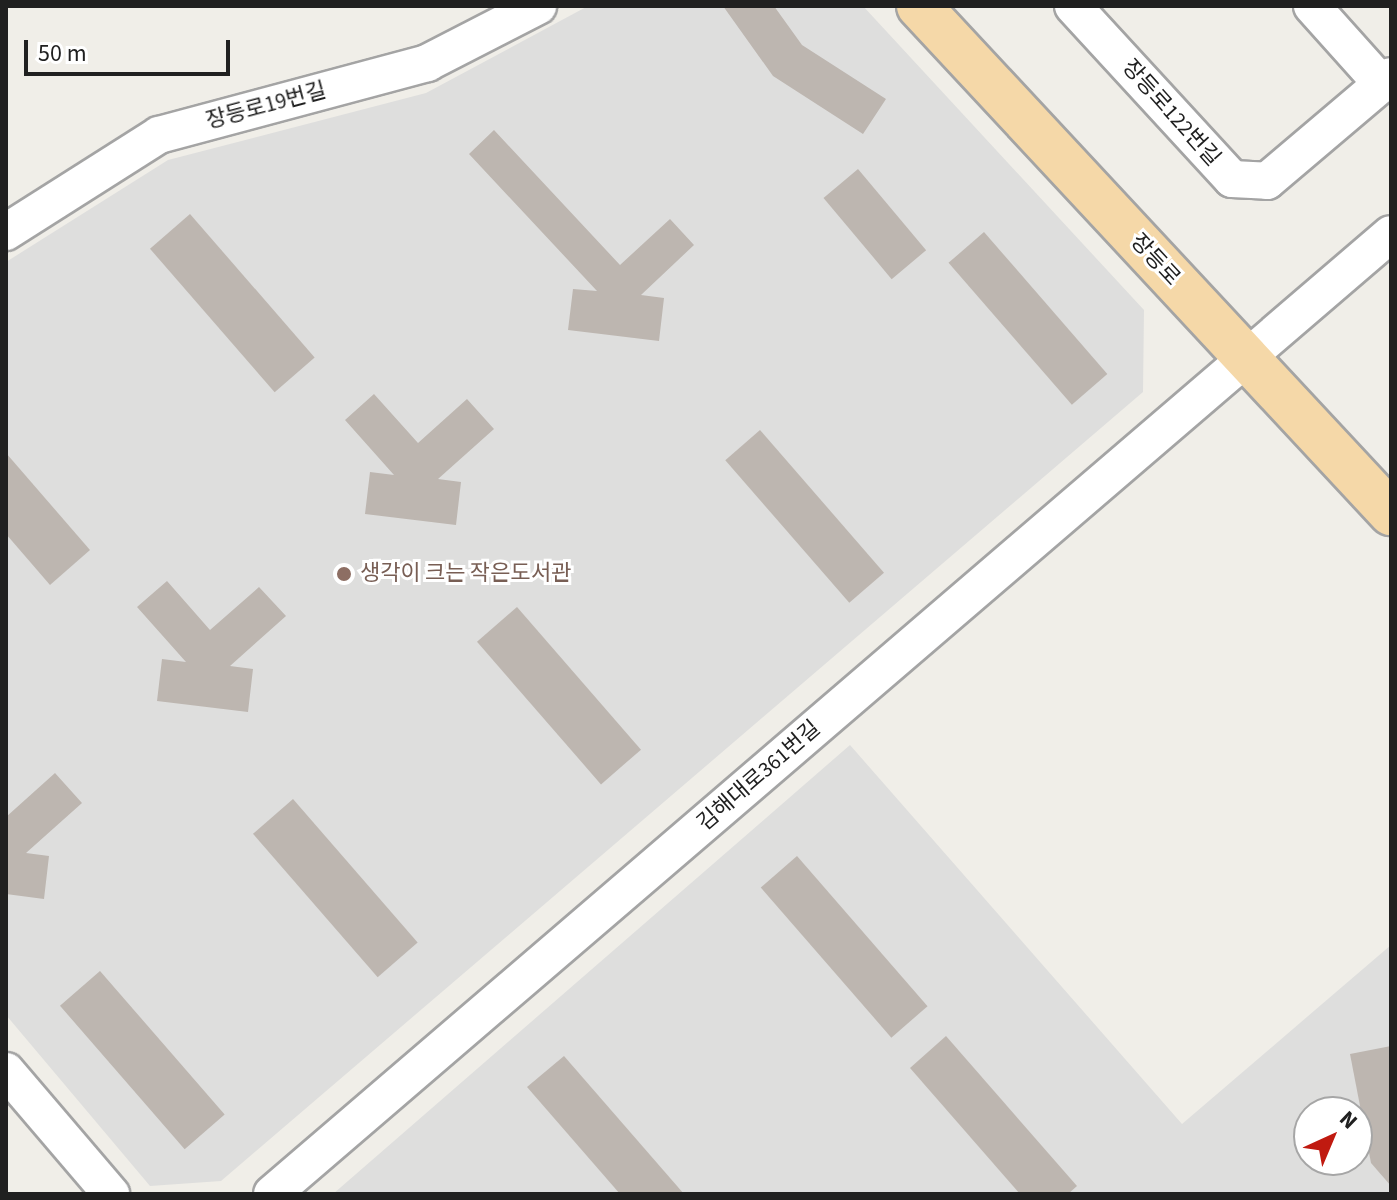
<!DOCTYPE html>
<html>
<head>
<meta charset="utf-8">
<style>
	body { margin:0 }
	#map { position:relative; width:1397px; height:1200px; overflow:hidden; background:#f0eee8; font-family:"Source Sans 3","Noto Sans KR",sans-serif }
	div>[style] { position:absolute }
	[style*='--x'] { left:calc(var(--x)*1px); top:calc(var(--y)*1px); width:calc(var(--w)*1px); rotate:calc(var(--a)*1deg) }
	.residential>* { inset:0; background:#dededd }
	.building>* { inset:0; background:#bdb6b0; transform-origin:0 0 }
	.roads { filter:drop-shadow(2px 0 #a4a4a4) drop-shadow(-2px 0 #a4a4a4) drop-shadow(0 2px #a4a4a4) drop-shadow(0 -2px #a4a4a4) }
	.minor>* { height:36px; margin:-18px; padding:0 18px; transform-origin:18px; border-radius:18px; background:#fff }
	.major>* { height:44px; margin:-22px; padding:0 22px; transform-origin:22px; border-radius:22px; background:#f5d8a8 }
	.dots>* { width:22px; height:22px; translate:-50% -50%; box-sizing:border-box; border:4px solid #fff; border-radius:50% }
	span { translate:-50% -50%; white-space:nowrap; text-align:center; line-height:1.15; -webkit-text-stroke:6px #fff; paint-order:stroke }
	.street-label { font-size:22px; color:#202020 }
	.education-label { font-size:22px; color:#785e54 }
	.left { translate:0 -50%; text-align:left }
	.frame { position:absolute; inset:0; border:8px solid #202020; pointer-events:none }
	.north { position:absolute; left:1293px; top:1096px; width:80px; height:80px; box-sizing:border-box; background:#fff; border:2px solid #a6a6a6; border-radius:50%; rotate:44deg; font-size:22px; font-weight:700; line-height:32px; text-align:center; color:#202020 }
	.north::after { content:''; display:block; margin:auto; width:28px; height:36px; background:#c01a10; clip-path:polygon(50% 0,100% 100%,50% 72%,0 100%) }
	.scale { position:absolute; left:24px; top:40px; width:206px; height:36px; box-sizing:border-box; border:4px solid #202020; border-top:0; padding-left:10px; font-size:24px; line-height:28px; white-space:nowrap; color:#202020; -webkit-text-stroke:6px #fff; paint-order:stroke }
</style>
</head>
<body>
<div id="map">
	<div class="residential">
		<div style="clip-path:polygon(588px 6px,863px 6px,1144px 310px,1143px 392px,221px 1181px,150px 1186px,6px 1015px,6px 262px,168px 160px,426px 93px)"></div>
		<div style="clip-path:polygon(evenodd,850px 745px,1182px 1124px,1391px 945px,1391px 1194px,333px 1194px,850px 745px,1309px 1112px,1357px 1112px,1357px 1160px,1309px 1160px,1309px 1112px)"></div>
	</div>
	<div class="building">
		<div style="clip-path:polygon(723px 6px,774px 6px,802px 45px,886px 99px,863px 134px,773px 76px)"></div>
		<div style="clip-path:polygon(494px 130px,620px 265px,670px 219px,694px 245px,641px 295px,664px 298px,659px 341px,568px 330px,573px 289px,597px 291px,469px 154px)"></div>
		<div style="left:858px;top:169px;width:106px;height:45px;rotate:50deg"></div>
		<div style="left:190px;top:214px;width:190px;height:53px;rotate:49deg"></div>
		<div style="left:984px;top:232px;width:188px;height:47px;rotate:49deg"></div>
		<div style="clip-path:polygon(374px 394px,418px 443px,467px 399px,494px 429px,438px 479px,461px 482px,456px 525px,365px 514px,370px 472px,394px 475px,345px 420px)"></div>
		<div style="left:760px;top:430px;width:189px;height:46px;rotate:49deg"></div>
		<div style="clip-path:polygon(6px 453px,90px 550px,50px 585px,6px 534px)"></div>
		<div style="clip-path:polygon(167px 581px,210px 630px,259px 587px,286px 616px,230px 666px,253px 669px,248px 712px,157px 701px,162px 659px,186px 662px,137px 607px)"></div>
		<div style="left:517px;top:607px;width:189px;height:53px;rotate:49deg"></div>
		<div style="clip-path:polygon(55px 773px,82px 803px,26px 853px,49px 856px,44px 899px,6px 894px,6px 817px)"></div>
		<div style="left:293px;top:799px;width:190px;height:53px;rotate:49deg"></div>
		<div style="left:797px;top:856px;width:199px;height:48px;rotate:49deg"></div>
		<div style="left:100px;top:971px;width:190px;height:53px;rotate:49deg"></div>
		<div style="clip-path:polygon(946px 1036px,1077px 1186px,1068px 1194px,1020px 1194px,910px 1068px)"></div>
		<div style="clip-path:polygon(1391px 1046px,1391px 1186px,1371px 1163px,1350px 1054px)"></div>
		<div style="clip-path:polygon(564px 1056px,684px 1194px,620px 1194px,527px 1087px)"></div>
	</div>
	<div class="roads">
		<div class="minor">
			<div style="--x:1073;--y:6;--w:235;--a:47.4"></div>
			<div style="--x:1232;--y:179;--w:35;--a:3"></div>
			<div style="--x:1267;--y:181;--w:162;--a:-40.3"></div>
			<div style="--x:1312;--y:6;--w:105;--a:48.1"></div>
			<div style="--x:6;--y:232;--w:181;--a:-32.4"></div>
			<div style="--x:159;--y:135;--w:278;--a:-15"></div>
			<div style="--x:427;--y:63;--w:125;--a:-27.2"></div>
			<div style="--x:6;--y:1071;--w:162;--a:49.5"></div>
			<div style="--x:272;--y:1194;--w:1474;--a:-40.63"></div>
		</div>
		<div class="major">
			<div style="--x:919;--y:6;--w:693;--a:47.05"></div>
		</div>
	</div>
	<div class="dots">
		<div style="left:344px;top:574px;background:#8d6e63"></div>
	</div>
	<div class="street-label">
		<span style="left:266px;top:106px;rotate:-15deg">장등로19번길</span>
		<span style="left:1171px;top:113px;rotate:48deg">장등로122번길</span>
		<span style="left:1155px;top:260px;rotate:47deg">장등로</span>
		<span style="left:759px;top:776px;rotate:-41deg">김해대로361번길</span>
	</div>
	<div class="education-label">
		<span class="left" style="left:360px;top:574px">생각이 크는 작은도서관</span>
	</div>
	<div class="frame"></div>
	<div class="north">N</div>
	<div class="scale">50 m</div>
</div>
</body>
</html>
